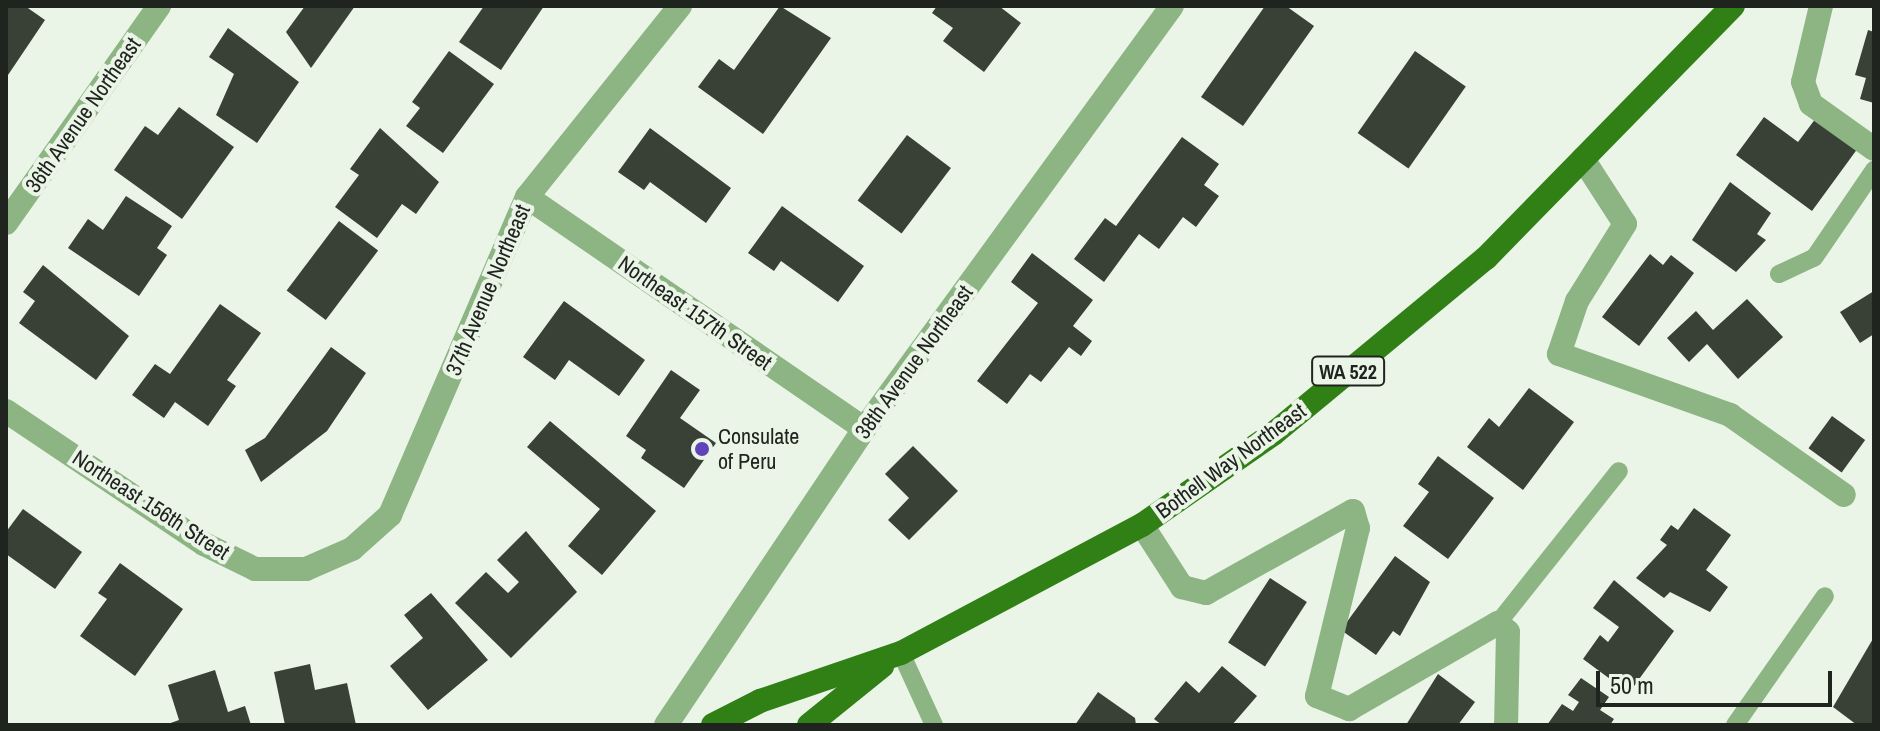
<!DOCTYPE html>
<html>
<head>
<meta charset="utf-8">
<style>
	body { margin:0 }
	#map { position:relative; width:1880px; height:731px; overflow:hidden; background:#eaf4e7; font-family:"Archivo Narrow",sans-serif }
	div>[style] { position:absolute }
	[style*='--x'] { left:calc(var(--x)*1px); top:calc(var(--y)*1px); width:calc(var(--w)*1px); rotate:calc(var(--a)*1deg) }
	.building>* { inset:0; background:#394137; transform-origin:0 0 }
	.lane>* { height:18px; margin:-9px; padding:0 9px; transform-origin:9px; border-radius:9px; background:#8cb583 }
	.street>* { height:24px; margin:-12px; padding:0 12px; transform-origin:12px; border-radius:12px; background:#8cb583 }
	.primary>* { height:24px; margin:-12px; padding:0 12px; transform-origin:12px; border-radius:12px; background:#308016 }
	.dots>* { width:22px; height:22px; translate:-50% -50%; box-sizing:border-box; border:4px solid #eaf4e7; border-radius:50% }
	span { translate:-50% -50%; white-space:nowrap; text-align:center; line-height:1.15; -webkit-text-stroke:8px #eaf4e7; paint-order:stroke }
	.shield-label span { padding:2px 6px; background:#eaf4e7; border:2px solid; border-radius:6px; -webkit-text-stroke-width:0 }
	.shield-label { font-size:20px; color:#20241f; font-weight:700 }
	.street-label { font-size:22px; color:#20241f }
	.poi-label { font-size:22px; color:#20241f }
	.left { translate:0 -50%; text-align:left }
	.frame { position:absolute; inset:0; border:8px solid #20241f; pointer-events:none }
	.scale { position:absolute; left:1596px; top:671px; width:236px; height:36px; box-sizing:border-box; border:4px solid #20241f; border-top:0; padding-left:10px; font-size:24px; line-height:28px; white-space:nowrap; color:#20241f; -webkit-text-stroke:6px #eaf4e7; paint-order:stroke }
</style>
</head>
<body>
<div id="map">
	<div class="building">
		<div style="clip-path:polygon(6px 6px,25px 6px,45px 20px,6px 78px)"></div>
		<div style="clip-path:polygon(305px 6px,355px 6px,311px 68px,286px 32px)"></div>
		<div style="clip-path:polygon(484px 6px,544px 6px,501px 70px,459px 42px)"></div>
		<div style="clip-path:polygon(780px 6px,831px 38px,763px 134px,698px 87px,719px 59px,734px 70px)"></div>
		<div style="clip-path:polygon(937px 6px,999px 6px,1021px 23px,984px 72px,943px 41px,953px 28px,932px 13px)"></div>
		<div style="clip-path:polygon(1265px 6px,1286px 6px,1314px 26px,1243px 126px,1201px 97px)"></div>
		<div style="clip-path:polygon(228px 28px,299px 82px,257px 143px,216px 115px,234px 74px,209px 57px)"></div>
		<div style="clip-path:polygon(1868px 30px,1874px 32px,1874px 103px,1860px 99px,1866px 78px,1855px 75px)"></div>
		<div style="clip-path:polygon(449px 51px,494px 84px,443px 153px,406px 126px,420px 108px,412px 102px)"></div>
		<div style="left:1415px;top:51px;width:62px;height:100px;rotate:35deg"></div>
		<div style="clip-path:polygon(179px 107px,234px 147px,182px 219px,114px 170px,145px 126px,158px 135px)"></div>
		<div style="clip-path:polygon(1764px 117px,1798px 142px,1816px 118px,1858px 148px,1812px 211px,1736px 155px)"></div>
		<div style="clip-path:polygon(380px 128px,439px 182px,416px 214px,402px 204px,377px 238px,335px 207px,359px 175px,350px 169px)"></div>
		<div style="clip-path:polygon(650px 128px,731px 188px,706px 223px,650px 182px,644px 190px,618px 172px)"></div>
		<div style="left:907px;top:135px;width:55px;height:82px;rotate:37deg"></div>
		<div style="clip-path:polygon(1182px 137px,1219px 164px,1204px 185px,1219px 196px,1196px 227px,1183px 217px,1159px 249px,1139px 234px,1104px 282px,1074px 259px,1105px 218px,1116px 226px)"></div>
		<div style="clip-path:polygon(1730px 182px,1771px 213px,1757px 234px,1766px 240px,1736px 272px,1692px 240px)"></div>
		<div style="clip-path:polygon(126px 196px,172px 226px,157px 248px,167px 255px,139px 296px,68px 248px,88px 219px,103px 230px)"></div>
		<div style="clip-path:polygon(782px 206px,864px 266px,838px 302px,781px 261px,774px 271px,748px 253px)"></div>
		<div style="left:339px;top:221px;width:49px;height:87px;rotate:37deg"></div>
		<div style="clip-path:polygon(1032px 253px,1093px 300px,1073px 326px,1092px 341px,1081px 356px,1069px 347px,1041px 382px,1030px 374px,1007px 404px,977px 381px,1038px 303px,1011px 282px)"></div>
		<div style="clip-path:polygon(1650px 254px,1663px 265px,1671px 255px,1694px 273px,1639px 346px,1602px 317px)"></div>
		<div style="clip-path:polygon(43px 265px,129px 336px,96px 380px,19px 323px,35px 301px,23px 292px)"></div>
		<div style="clip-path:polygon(1874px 291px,1874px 334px,1860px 343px,1840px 312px)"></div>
		<div style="clip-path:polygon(1747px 299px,1783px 337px,1738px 379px,1707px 344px,1689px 362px,1667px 338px,1696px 311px,1713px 330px)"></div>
		<div style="clip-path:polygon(564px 301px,645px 360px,619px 396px,569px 360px,555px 380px,523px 357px)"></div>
		<div style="clip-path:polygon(220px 304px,261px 333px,227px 380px,236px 386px,208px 426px,175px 402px,164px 418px,132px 395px,155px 364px,170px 374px)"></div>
		<div style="clip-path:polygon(331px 347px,366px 373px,327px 431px,261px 482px,245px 450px,265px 438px)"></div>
		<div style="clip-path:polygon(671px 370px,700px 390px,680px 418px,716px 443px,684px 488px,641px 458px,646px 450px,626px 436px)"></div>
		<div style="clip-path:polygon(1529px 388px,1574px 422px,1523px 490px,1467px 447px,1489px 418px,1499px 427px)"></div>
		<div style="left:1832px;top:416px;width:41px;height:40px;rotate:36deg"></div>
		<div style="clip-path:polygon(550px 421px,656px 511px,602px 575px,568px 546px,600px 509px,527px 447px)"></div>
		<div style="clip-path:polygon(913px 446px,958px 491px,909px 540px,888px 520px,909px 498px,885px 474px)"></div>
		<div style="clip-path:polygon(1438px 456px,1494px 498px,1448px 559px,1403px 526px,1429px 492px,1418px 484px)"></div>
		<div style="clip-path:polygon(1694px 508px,1731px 535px,1706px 570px,1728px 587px,1710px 612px,1670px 592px,1664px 598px,1636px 578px,1667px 545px,1660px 540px,1671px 525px,1678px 530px)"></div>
		<div style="clip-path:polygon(23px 509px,82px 552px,55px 589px,6px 554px,6px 532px)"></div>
		<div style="clip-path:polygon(526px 531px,577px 592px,511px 658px,455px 603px,486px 572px,508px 593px,519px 582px,497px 560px)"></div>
		<div style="clip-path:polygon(1395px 556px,1430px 582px,1400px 636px,1393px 631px,1376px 655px,1341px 630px)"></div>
		<div style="clip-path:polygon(120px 563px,183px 609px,135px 676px,80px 636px,107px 599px,98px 593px)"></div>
		<div style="left:1270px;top:578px;width:44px;height:77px;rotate:33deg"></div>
		<div style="clip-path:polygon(1614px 580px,1674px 631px,1629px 693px,1583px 659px,1600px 635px,1608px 642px,1619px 627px,1593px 608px)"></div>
		<div style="clip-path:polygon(431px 593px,488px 660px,428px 710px,390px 666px,423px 638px,404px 615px)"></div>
		<div style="clip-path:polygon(1874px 637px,1874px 725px,1857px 725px,1833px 707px)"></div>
		<div style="clip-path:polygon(310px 664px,315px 690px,347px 683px,356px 725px,285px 725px,274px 672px)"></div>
		<div style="clip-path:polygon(1222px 666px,1257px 696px,1232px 725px,1162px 725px,1154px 719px,1186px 681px,1199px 693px)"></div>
		<div style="clip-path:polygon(215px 670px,228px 712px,245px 706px,251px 725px,165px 725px,179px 720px,168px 685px)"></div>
		<div style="clip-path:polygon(1438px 674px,1475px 702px,1458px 725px,1406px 725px)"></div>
		<div style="clip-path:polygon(1581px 678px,1609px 697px,1600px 710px,1614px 719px,1610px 725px,1547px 725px,1562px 704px,1573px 711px,1579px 702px,1568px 695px)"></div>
		<div style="clip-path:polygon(1098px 692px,1135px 718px,1136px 725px,1075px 725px)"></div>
	</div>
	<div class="lane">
		<div style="--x:1779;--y:274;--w:38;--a:-25"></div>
		<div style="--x:1814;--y:258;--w:107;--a:-55.7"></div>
		<div style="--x:1498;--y:623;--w:194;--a:-51.5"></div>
		<div style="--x:901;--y:653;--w:79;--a:65.4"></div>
		<div style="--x:1735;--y:725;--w:157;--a:-55.1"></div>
	</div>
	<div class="street">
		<div style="--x:1821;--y:6;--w:78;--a:103.3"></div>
		<div style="--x:1803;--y:82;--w:23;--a:70"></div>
		<div style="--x:1811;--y:104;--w:77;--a:35.5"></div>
		<div style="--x:1583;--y:159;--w:77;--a:57.1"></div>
		<div style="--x:1625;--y:224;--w:91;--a:121.9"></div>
		<div style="--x:1577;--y:301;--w:56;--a:108.8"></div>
		<div style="--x:1559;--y:354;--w:182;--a:19.6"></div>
		<div style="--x:1730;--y:415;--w:139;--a:35.1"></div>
		<div style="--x:527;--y:197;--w:409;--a:34.5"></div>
		<div style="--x:6;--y:223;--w:266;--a:-54.8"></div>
		<div style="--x:6;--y:411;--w:239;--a:33.9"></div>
		<div style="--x:204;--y:544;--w:57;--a:26.1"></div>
		<div style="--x:255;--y:569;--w:51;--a:0"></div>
		<div style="--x:306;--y:569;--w:50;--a:-23.5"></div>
		<div style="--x:352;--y:549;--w:51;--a:-41.8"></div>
		<div style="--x:390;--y:515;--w:346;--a:-66.7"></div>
		<div style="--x:527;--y:197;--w:245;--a:-51.3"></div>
		<div style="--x:1142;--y:525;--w:74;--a:57.2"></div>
		<div style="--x:1182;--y:587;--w:25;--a:14"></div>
		<div style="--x:1206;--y:593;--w:168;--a:-29.2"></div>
		<div style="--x:1353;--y:511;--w:18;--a:74"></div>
		<div style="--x:1358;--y:528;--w:173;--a:103.7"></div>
		<div style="--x:1317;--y:696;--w:35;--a:22"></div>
		<div style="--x:1349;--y:709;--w:172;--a:-30"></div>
		<div style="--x:1498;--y:623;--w:13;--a:42"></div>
		<div style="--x:1508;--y:632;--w:93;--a:91.2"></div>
		<div style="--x:666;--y:725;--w:356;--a:-56.2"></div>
		<div style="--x:864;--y:429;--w:523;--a:-53.94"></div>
	</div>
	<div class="primary">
		<div style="--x:713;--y:725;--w:53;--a:-27.1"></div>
		<div style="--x:760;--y:701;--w:149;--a:-18.8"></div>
		<div style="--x:901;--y:653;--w:273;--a:-28"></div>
		<div style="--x:1142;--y:525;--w:160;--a:-34.8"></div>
		<div style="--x:1273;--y:434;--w:276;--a:-39.6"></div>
		<div style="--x:1486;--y:258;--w:353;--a:-45.6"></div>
		<div style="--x:809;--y:725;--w:94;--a:-38.9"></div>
	</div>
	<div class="dots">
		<div style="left:702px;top:449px;background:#6143bb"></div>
	</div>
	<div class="shield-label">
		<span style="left:1348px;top:371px">WA 522</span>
	</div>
	<div class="street-label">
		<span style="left:83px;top:115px;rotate:-55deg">36th Avenue Northeast</span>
		<span style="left:488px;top:290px;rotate:-67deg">37th Avenue Northeast</span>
		<span style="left:695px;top:313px;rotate:35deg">Northeast 157th Street</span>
		<span style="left:914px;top:362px;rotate:-54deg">38th Avenue Northeast</span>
		<span style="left:1231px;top:461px;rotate:-36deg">Bothell Way Northeast</span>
		<span style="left:151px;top:505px;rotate:33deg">Northeast 156th Street</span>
	</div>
	<div class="poi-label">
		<span class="left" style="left:718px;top:449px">Consulate<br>of Peru</span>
	</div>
	<div class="frame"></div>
	<div class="scale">50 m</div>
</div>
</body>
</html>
